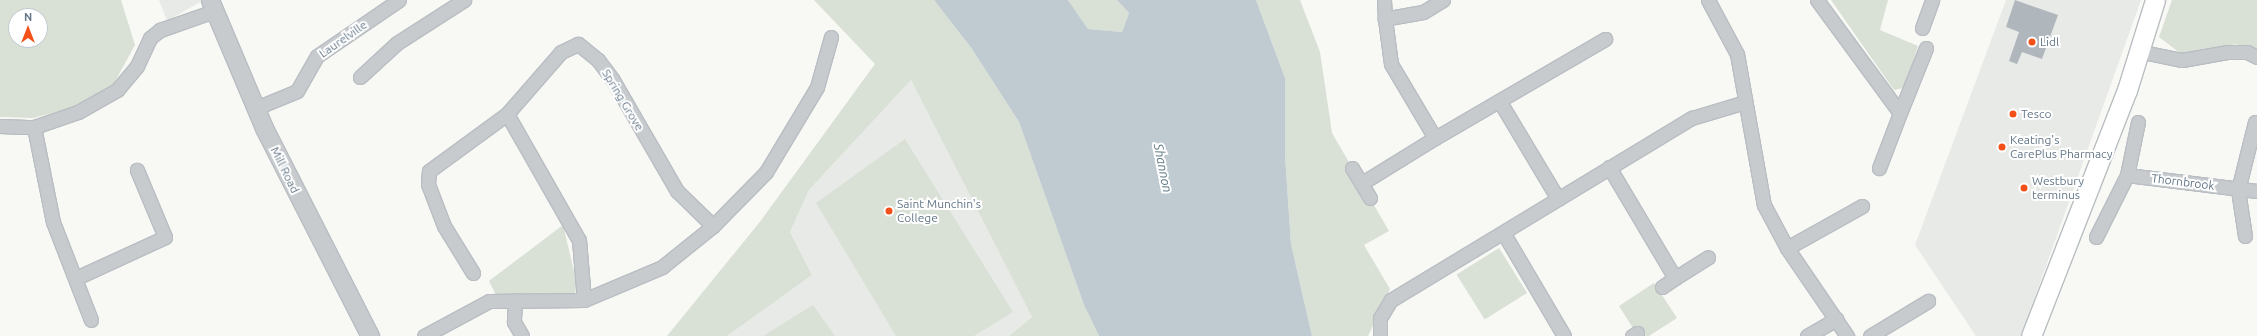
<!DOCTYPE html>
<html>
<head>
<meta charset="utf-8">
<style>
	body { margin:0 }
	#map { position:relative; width:2257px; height:336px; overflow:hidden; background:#f8f8f4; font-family:Ubuntu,sans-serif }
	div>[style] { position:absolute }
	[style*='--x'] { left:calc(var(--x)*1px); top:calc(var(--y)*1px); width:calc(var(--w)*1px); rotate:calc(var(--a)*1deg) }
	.built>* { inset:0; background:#e8eae8 }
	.green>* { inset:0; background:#d9e0d5; transform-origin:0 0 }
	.water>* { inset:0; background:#c0cbd1 }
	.building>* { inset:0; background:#afb7bd }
	.roads { filter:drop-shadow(1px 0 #b9bec3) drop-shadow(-1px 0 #b9bec3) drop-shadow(0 1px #b9bec3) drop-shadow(0 -1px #b9bec3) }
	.minor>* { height:13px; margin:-6.5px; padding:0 6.5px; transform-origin:6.5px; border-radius:6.5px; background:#c7cbce }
	.tertiary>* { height:17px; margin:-8.5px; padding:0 8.5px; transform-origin:8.5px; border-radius:8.5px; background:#c7cbce }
	.secondary>* { height:19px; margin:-9.5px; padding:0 9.5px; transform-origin:9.5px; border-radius:9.5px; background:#fff }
	.dots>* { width:11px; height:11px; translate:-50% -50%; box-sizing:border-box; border:2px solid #fff; border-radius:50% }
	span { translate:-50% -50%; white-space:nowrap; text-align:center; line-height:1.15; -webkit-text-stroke:4px #fff; paint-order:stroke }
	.street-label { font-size:12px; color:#647788 }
	.poi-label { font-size:12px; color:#647788 }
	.left { translate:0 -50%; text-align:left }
	.water-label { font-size:13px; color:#5f7984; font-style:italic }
	.north { position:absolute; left:8px; top:8px; width:40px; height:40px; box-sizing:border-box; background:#fff; border:1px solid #c1c9cf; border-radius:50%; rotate:0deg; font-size:11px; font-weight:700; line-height:16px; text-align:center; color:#647788 }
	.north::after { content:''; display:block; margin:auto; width:14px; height:18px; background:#f35119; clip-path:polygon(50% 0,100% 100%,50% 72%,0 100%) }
</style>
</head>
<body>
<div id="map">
	<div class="built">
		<div style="clip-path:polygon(159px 0,202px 0,202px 1px,167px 21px)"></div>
		<div style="clip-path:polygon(2006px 0,2141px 0,2021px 336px,1976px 336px,1915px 245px)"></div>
		<div style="clip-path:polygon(911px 80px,1032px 317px,1009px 336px,727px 336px,812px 275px,790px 232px,809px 190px)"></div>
	</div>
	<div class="green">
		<div style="clip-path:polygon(evenodd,0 0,121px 0,135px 45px,112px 87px,75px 107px,33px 118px,0 117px,0 0,16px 16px,40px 16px,40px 40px,16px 40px,16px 16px)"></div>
		<div style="clip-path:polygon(814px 0,934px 0,972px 49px,1019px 122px,1084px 305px,1099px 336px,1009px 336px,1032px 317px,911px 80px,809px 190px,790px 232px,812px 275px,727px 336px,667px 336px,759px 223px,875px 64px)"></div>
		<div style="clip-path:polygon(1068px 0,1117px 0,1129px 13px,1122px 32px,1088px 29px)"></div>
		<div style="clip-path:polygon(1256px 0,1300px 0,1320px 52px,1332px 133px,1389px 231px,1364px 245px,1390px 289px,1368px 336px,1312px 336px,1291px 244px,1285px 156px,1285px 78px)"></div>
		<div style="clip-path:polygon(1831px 0,1888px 0,1880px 30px,1918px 46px,1904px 88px,1894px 90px)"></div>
		<div style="clip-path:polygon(2172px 0,2257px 0,2257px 52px,2236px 44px,2184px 56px,2159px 37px)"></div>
		<div style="clip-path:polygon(905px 139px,1013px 312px,974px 336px,896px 336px,816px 203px)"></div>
		<div style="clip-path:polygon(563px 225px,577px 284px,575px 293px,496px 295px,489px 281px)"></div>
		<div style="left:1499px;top:248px;width:53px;height:50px;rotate:58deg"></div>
		<div style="clip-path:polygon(1654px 283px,1677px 318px,1649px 336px,1638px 336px,1619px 306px)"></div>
		<div style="clip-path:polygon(813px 305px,835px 336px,763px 336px)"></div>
	</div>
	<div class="water">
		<div style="clip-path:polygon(934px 0,1068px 0,1088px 29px,1122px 32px,1129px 13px,1117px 0,1256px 0,1285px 78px,1285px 156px,1291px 244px,1312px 336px,1099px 336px,1084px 305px,1019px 122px,972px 49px)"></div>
	</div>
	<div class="building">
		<div style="clip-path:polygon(2015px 0,2058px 15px,2042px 59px,2022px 52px,2017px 64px,2009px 61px,2019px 32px,2006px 27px)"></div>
	</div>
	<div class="roads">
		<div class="minor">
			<div style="--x:1384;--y:0;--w:19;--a:87"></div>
			<div style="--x:1443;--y:0;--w:23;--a:149"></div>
			<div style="--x:1423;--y:12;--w:39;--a:170"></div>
			<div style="--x:1385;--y:19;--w:45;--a:82.4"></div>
			<div style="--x:1391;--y:64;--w:86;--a:59.3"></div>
			<div style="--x:1435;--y:138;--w:197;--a:-30.2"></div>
			<div style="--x:1708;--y:0;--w:61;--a:61.8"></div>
			<div style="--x:1737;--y:54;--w:153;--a:79.9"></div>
			<div style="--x:1764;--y:205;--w:49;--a:61.9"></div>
			<div style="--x:1787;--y:248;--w:107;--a:55.7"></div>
			<div style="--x:1817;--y:0;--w:140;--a:53.7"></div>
			<div style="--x:1900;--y:113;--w:59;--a:110.9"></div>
			<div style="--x:1922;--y:28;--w:30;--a:-70"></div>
			<div style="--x:2138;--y:51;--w:45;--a:11.6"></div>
			<div style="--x:2182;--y:60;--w:47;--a:-9.9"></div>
			<div style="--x:2228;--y:52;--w:19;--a:0"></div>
			<div style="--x:2247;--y:52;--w:11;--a:27"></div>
			<div style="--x:360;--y:77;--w:50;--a:-42.6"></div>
			<div style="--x:397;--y:43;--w:80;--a:-32.7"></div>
			<div style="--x:1500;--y:102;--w:113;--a:59.1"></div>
			<div style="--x:256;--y:108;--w:44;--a:-22.5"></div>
			<div style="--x:297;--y:91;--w:40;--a:-60.3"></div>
			<div style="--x:317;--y:56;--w:99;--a:-34.3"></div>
			<div style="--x:1900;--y:113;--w:70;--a:-68.2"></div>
			<div style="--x:2138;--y:122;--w:54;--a:101.7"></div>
			<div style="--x:2127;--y:175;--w:131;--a:7"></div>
			<div style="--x:0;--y:126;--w:34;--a:2"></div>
			<div style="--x:34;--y:127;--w:46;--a:-18.8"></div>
			<div style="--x:78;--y:112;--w:45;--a:-29.4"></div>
			<div style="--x:117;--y:90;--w:31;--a:-50"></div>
			<div style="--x:137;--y:66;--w:31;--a:-65"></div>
			<div style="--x:150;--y:38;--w:13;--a:-39"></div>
			<div style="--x:160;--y:30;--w:57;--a:-19.4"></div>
			<div style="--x:34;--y:127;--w:97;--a:78.7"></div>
			<div style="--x:53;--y:222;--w:105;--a:68.8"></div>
			<div style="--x:1609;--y:167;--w:129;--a:59.3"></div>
			<div style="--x:1675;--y:278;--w:39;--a:-32"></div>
			<div style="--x:1352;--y:168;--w:35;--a:59"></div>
			<div style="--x:1362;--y:183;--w:86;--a:-31.7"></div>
			<div style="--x:713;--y:226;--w:76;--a:-45.5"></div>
			<div style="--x:766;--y:172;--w:99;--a:-59"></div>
			<div style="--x:817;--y:87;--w:52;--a:-74.4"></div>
			<div style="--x:1504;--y:234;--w:118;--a:59.5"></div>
			<div style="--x:2245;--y:236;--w:47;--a:-98.7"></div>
			<div style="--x:2238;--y:190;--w:70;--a:-76"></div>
			<div style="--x:2096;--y:237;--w:69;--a:-63.4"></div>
			<div style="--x:1787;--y:248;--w:86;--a:-29.2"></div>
			<div style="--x:473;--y:273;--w:55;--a:-121.7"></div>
			<div style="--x:444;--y:226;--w:45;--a:-110.9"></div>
			<div style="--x:428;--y:184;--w:13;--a:-86"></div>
			<div style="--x:429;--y:171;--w:97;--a:-36.2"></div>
			<div style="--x:76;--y:278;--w:98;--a:-24.7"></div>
			<div style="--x:165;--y:237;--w:73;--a:-112.7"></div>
			<div style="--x:1662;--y:287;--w:16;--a:-35"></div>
			<div style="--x:515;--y:300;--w:22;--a:93"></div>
			<div style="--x:514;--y:322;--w:16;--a:60"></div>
			<div style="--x:424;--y:336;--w:74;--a:-28.3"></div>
			<div style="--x:489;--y:301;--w:95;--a:-0.6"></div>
			<div style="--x:584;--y:300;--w:85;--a:-22.9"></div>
			<div style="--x:662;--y:267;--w:65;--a:-38.8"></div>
			<div style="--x:713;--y:226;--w:50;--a:-135.8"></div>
			<div style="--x:677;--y:191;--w:128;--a:-120"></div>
			<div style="--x:613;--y:80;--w:25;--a:-127"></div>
			<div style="--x:598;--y:60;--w:26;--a:-141"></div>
			<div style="--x:578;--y:44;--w:19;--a:155"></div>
			<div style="--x:561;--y:52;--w:82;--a:131.1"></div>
			<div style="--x:507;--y:114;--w:145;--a:60.3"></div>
			<div style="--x:579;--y:240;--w:60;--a:85.2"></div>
			<div style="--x:1380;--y:336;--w:18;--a:-90"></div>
			<div style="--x:1380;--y:318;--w:21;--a:-59"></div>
			<div style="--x:1391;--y:300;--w:352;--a:-31.2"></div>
			<div style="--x:1692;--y:118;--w:55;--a:-16.8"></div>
			<div style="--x:1632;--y:336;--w:6;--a:-31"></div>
			<div style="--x:1807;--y:336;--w:34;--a:-30"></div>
			<div style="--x:1870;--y:336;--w:68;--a:-31.1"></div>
		</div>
		<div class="tertiary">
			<div style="--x:210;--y:0;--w:139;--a:67.1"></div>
			<div style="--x:264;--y:128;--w:233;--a:63"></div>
		</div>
		<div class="secondary">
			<div style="--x:2031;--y:336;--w:264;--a:-68.7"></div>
			<div style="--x:2127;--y:90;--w:94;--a:-72.7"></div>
		</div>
	</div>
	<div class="dots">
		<div style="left:2032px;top:42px;background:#f35119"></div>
		<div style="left:2013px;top:114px;background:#f35119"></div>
		<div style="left:2002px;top:147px;background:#f35119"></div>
		<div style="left:2024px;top:188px;background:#f35119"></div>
		<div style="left:889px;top:211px;background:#f35119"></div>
	</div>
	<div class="street-label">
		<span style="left:343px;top:39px;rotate:-35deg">Laurelville</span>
		<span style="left:623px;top:100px;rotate:59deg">Spring Grove</span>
		<span style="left:285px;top:170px;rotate:64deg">Mill Road</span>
		<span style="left:2183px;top:182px;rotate:7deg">Thornbrook</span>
	</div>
	<div class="poi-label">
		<span class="left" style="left:2040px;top:42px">Lidl</span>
		<span class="left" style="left:2021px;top:114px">Tesco</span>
		<span class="left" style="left:2010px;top:147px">Keating's<br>CarePlus Pharmacy</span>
		<span class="left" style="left:2032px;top:188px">Westbury<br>terminus</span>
		<span class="left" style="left:897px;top:211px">Saint Munchin's<br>College</span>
	</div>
	<div class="water-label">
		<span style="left:1163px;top:168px;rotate:79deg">Shannon</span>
	</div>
	<div class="north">N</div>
</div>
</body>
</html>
